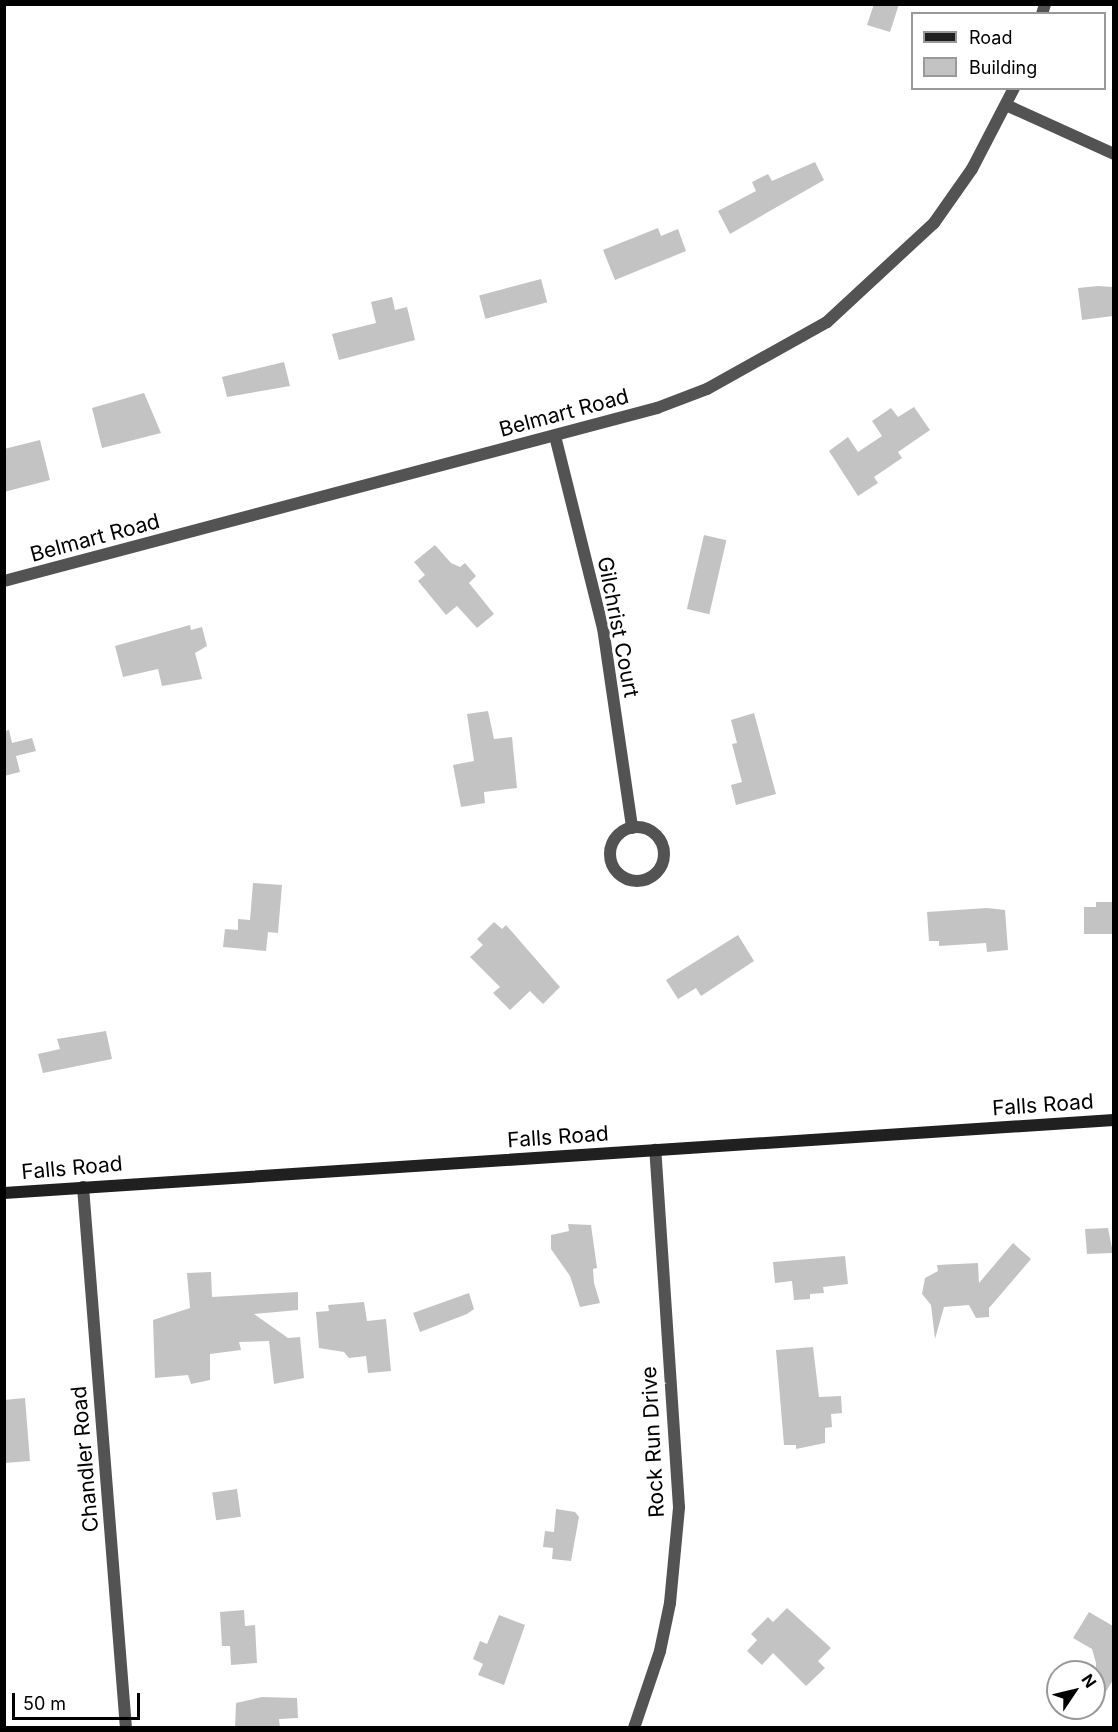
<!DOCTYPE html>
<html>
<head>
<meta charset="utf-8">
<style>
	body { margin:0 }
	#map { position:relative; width:1118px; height:1732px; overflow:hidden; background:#fff; font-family:Inter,sans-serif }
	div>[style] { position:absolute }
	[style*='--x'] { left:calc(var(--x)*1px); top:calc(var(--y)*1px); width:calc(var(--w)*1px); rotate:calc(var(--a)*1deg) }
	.building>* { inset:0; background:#c3c3c3; transform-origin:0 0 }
	.minor>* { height:12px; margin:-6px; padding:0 6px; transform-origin:6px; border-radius:6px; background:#535353 }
	.minor>.ring { margin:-6px; padding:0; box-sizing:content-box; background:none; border:12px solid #535353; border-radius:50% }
	.secondary>* { height:12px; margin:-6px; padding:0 6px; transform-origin:6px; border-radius:6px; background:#202020 }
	span { translate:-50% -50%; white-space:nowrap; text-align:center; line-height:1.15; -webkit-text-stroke:6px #fff; paint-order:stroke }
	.street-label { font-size:21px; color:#000 }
	.frame { position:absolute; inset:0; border:6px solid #000; pointer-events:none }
	.legend { position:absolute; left:911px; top:12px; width:195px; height:78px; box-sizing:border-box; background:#fff; border:2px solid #999; margin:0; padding:8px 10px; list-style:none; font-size:18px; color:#000 }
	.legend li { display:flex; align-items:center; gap:12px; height:30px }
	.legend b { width:30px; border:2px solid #999 }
	.north { position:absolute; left:1046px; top:1660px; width:60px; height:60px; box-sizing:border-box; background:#fff; border:2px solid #999; border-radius:50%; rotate:55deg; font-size:16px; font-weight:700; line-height:24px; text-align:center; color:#000 }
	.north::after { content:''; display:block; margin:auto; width:21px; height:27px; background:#000; clip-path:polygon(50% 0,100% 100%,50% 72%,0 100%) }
	.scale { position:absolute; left:12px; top:1693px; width:128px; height:27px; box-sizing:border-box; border:3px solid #000; border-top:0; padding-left:8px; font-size:18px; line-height:21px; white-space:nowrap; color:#000; -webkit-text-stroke:4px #fff; paint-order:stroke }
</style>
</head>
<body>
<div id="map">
	<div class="building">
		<div style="clip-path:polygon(874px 4px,899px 4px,890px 32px,867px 25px)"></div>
		<div style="clip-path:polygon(815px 162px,824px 180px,730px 234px,718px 211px,756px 191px,752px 182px,768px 174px,772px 181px)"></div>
		<div style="clip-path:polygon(658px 228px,661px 236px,678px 229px,686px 251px,615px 280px,603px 250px)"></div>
		<div style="left:541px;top:279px;width:24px;height:64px;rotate:75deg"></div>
		<div style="clip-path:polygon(1098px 286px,1113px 287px,1113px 316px,1082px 320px,1078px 288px)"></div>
		<div style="clip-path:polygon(392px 297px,395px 310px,407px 307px,415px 340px,339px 360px,332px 334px,376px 323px,371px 302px)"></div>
		<div style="clip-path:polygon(284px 362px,290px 386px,227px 397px,222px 377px)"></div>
		<div style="clip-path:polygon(144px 393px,161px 433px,102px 448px,92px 408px)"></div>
		<div style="clip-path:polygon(914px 407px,930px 430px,898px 452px,902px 458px,874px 477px,878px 483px,858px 496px,829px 451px,848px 437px,858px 452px,882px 436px,872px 421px,891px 408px,898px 417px)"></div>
		<div style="clip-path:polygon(40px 440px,50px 480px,4px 492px,4px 449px)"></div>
		<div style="left:704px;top:535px;width:23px;height:76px;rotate:13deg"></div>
		<div style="clip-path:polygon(435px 545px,451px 563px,460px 567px,465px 563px,476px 576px,469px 583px,494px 614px,477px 628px,457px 606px,446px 615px,418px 581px,425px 575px,414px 562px)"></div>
		<div style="clip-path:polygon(190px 625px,191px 630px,202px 627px,207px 646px,195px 653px,202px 679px,162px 686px,158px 669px,123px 677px,115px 646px)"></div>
		<div style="clip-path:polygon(488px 711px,494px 739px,512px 737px,517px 788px,484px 792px,485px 803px,461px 807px,453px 765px,474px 761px,467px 714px)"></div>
		<div style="clip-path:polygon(754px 713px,776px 794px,736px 805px,731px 785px,742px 782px,732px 744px,737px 743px,731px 720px)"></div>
		<div style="clip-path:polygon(9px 730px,12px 743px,32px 738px,36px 751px,16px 756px,20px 772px,4px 776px,4px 731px)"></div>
		<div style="clip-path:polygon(253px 883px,282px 885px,278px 933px,268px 932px,266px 951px,223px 947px,225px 929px,238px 930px,238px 919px,250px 920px)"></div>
		<div style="clip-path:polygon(1096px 902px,1113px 902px,1113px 934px,1084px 934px,1084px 907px,1096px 907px)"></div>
		<div style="clip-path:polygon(987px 908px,1005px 910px,1008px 950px,987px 952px,986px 943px,939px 946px,939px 941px,929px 941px,927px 912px)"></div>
		<div style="clip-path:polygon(494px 922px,502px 929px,506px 925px,560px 987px,543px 1004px,530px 991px,510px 1010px,493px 993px,500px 987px,470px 957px,483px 945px,477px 939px)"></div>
		<div style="clip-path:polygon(738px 935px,754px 961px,701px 996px,696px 988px,678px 999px,666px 980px)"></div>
		<div style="clip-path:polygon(106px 1031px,112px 1059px,43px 1073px,38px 1054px,60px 1049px,57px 1039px)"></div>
		<div style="clip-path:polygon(568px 1224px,591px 1225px,597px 1268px,593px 1269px,594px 1283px,600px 1303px,580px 1307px,570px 1276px,551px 1249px,551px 1235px,569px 1231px)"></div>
		<div style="clip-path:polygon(1108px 1228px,1113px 1253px,1087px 1254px,1085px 1229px)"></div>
		<div style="clip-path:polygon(1013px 1243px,1031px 1259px,989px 1308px,989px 1317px,976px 1318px,969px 1305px,944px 1307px,935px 1339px,931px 1305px,922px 1294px,925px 1278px,938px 1271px,937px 1265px,978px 1263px,979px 1283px)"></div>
		<div style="clip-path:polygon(845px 1256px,848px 1284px,823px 1287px,824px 1293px,810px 1294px,810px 1299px,794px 1300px,792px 1281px,775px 1283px,773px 1262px)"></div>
		<div style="clip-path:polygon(211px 1272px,212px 1297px,298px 1292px,298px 1310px,254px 1314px,288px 1338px,300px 1337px,304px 1378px,274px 1384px,269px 1341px,239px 1342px,241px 1350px,210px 1354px,210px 1380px,191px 1384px,188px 1375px,155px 1378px,153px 1320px,190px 1308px,187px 1273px)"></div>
		<div style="clip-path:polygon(469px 1293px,474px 1309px,467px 1314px,420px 1332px,413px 1313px)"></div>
		<div style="clip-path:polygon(364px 1302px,367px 1321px,386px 1319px,391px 1371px,368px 1373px,366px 1356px,349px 1358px,344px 1352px,319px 1348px,316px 1312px,329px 1311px,328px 1305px)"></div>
		<div style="clip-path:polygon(813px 1347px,819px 1397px,841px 1396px,842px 1413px,831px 1414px,832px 1427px,825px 1428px,825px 1443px,796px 1449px,796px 1445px,784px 1445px,776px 1350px)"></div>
		<div style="clip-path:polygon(25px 1398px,30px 1461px,4px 1463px,4px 1400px)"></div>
		<div style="left:237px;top:1489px;width:28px;height:25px;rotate:82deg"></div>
		<div style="clip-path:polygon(556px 1509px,575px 1512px,579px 1517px,571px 1561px,552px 1559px,553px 1548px,543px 1547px,545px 1531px,554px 1532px)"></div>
		<div style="clip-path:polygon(787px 1608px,831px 1648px,818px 1661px,825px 1668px,806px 1686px,773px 1653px,762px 1665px,747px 1651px,757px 1640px,751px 1634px,768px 1617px,773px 1622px)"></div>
		<div style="clip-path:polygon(244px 1610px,245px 1626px,255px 1625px,257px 1663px,231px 1665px,230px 1646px,222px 1646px,220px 1612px)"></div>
		<div style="clip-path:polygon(1089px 1612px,1113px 1626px,1113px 1680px,1094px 1711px,1096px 1663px,1092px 1649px,1073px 1638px)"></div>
		<div style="clip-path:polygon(499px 1615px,525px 1625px,504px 1685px,478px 1675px,483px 1664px,473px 1659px,480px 1641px,487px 1644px)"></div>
		<div style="clip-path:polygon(262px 1697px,297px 1698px,298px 1718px,279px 1719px,280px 1728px,235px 1728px,236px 1703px)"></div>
	</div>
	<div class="minor">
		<div style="--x:1042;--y:14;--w:10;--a:-73"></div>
		<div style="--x:1006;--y:105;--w:119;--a:24.4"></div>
		<div style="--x:555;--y:436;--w:198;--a:76"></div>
		<div style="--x:603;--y:628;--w:202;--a:81.7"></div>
		<div style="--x:4;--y:581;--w:676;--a:-14.84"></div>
		<div style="--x:657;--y:408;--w:53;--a:-20.8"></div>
		<div style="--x:707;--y:389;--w:137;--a:-29.2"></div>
		<div style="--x:827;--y:322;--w:146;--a:-42.8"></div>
		<div style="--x:934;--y:223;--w:66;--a:-54.9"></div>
		<div style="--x:972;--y:169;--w:91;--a:-62.6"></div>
		<div class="ring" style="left:610px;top:827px;width:42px;height:42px"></div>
		<div style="--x:83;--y:1187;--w:543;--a:85.46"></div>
		<div style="--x:634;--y:1728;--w:81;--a:-71.3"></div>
		<div style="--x:660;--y:1651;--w:49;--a:-78.2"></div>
		<div style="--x:670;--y:1603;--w:96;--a:-84.6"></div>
		<div style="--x:679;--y:1507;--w:358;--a:-93.8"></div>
	</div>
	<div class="secondary">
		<div style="--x:4;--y:1193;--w:1112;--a:-3.76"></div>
	</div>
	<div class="street-label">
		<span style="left:564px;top:413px;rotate:-15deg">Belmart Road</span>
		<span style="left:95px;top:538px;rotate:-15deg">Belmart Road</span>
		<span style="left:618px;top:627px;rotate:79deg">Gilchrist Court</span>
		<span style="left:1043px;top:1105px;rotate:-4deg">Falls Road</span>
		<span style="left:558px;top:1137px;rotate:-4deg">Falls Road</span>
		<span style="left:72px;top:1168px;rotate:-5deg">Falls Road</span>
		<span style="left:653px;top:1442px;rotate:-93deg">Rock Run Drive</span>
		<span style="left:85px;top:1459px;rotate:-95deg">Chandler Road</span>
	</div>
	<div class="frame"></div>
	<ul class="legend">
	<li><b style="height:8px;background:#202020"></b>Road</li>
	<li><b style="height:16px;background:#c3c3c3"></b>Building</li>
	</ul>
	<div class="north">N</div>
	<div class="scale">50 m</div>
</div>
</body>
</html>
